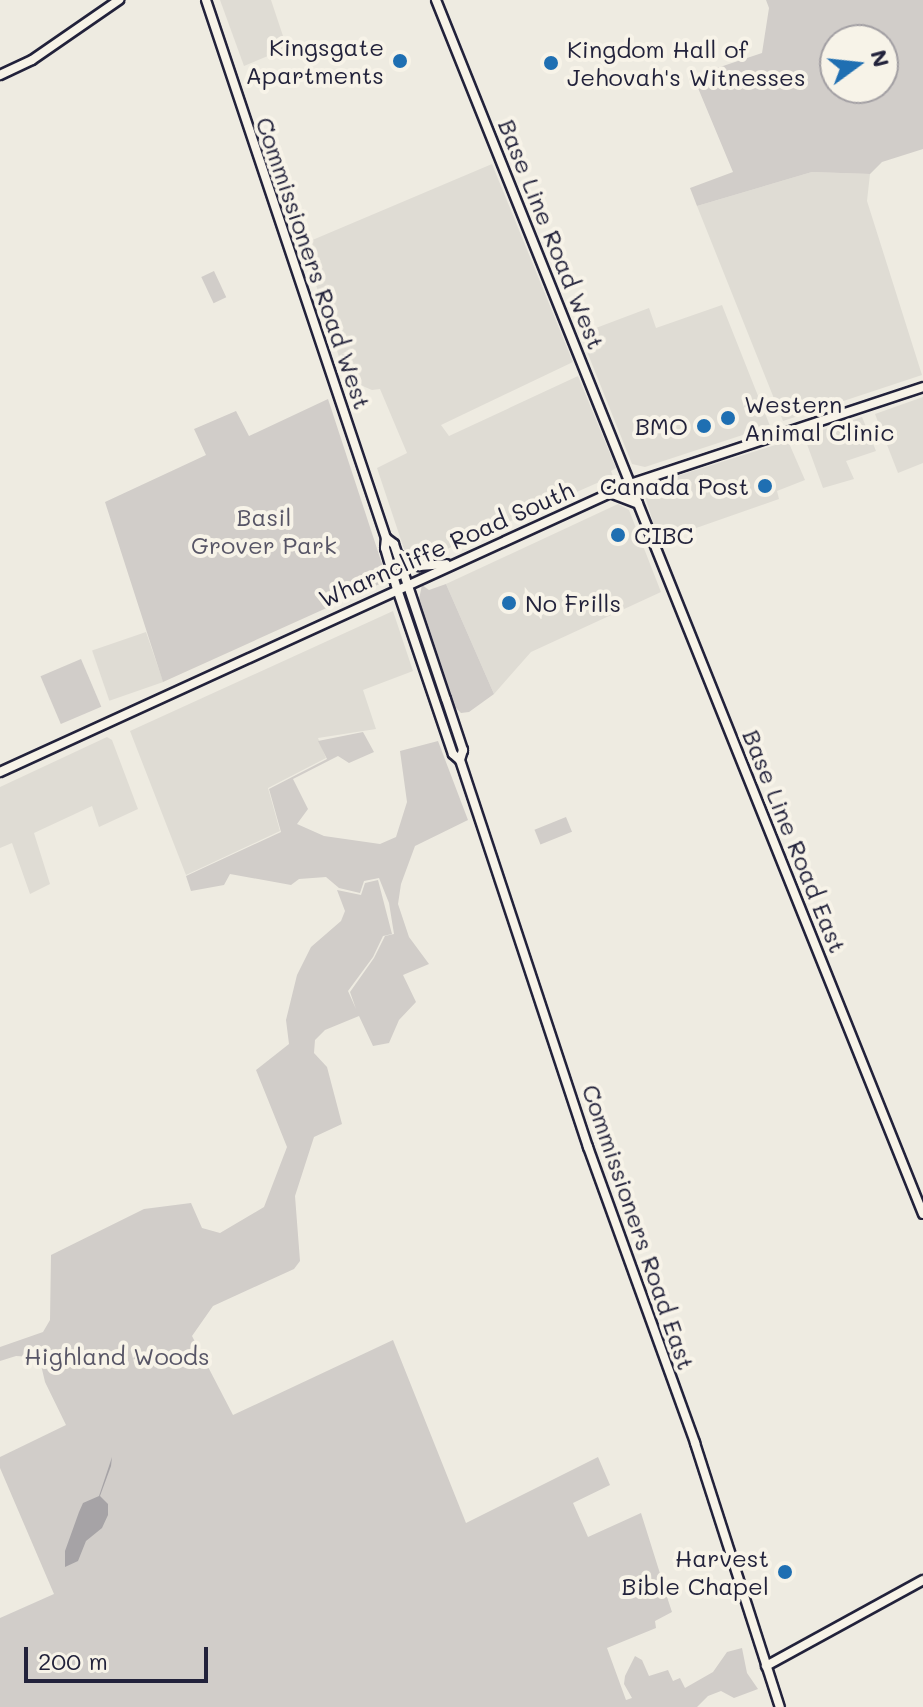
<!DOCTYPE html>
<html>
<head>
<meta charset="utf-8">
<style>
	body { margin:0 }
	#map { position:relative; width:923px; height:1707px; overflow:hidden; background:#eeebe1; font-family:Mali,sans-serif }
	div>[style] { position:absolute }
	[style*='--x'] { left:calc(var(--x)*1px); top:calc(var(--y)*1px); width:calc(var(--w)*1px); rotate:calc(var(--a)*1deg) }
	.built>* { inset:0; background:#dfdcd4; transform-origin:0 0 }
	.green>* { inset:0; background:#d1cdc9; transform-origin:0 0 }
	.water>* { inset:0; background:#a6a3a6 }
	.roads { filter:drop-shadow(2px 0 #22223b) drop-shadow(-2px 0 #22223b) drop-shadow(0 2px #22223b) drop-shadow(0 -2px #22223b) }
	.secondary>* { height:8px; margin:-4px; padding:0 4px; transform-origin:4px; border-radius:4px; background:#f7f3e8 }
	.dots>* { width:22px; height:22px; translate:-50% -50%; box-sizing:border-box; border:4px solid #f7f3e8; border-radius:50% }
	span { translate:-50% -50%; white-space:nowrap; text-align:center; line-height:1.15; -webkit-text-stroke:8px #f7f3e8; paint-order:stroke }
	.poi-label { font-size:24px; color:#22223b }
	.right { translate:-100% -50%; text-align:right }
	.left { translate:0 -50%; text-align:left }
	.street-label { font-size:24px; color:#22223b }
	.park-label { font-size:24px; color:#575566 }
	.north { position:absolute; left:819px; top:24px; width:80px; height:80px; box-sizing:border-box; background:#f7f3e8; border:2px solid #a29fa3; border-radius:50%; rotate:75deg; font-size:22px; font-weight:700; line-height:32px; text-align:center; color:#22223b }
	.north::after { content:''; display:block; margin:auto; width:28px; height:36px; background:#1f6fb2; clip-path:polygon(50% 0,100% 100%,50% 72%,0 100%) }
	.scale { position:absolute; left:24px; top:1647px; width:184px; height:36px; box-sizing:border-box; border:4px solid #22223b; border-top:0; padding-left:10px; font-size:24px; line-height:28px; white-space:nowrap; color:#22223b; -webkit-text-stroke:6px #f7f3e8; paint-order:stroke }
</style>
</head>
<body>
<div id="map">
	<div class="built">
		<div style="clip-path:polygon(220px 0,271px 0,287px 48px,244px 66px)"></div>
		<div style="clip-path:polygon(492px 164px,573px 362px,441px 425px,449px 436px,578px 376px,616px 468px,611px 471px,613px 476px,422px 560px,415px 560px,404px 549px,377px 468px,407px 453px,380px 389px,372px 390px,346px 379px,303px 244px)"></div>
		<div style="clip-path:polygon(812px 172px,870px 174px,867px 201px,922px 375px,783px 421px,697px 206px)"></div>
		<div style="clip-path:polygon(722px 305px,770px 426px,645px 467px,632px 464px,580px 334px,649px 308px,656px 328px)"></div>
		<div style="clip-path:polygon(923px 397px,923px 463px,898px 473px,875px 414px)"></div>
		<div style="clip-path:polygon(862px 417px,876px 451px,846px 461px,854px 479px,823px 488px,804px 436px)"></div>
		<div style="clip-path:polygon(788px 441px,805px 480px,777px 491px,779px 499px,659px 541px,642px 487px)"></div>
		<div style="clip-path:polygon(618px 504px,629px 510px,661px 592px,531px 652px,494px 694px,446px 584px)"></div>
		<div style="clip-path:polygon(393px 611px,413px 671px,363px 690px,376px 729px,318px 738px,326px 758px,268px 788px,280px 831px,186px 875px,130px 731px)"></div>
		<div style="left:146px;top:632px;width:53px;height:57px;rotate:71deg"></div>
		<div style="clip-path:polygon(107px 737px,112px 740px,138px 809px,99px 827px,92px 806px,34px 833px,50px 884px,30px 894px,12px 843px,0 848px,0 787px)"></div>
	</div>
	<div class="green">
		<div style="clip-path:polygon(evenodd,766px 0,923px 0,923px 149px,882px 162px,870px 174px,812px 172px,697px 206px,690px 188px,733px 172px,693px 76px,762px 53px,769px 8px,766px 0,835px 40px,883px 40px,883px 88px,835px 88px,835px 40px)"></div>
		<div style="left:214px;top:271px;width:29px;height:14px;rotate:65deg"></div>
		<div style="clip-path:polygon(328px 399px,386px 576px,382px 583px,163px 682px,105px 502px,206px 455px,194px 429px,236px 411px,249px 436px)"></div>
		<div style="clip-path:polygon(446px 584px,494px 694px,469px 712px,461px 713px,452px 704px,419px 599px,422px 585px,429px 590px)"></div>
		<div style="left:81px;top:659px;width:52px;height:44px;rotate:67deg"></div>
		<div style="clip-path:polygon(363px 732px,374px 752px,349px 763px,338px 756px,293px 779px,308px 809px,297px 824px,324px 836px,380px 844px,396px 837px,407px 802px,400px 751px,438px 741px,468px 820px,415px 846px,401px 884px,398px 904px,409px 937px,429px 964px,403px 975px,416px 1002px,399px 1020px,389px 1043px,373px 1046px,359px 1016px,325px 1030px,315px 1040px,314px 1053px,327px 1067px,342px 1124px,314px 1137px,295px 1196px,300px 1261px,294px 1269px,213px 1306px,192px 1336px,233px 1415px,393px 1340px,466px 1523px,598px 1457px,610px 1485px,573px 1503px,588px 1537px,641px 1513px,663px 1583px,667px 1585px,664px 1588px,672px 1612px,655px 1621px,656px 1628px,607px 1648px,626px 1700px,632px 1698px,624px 1684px,625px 1676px,635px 1656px,642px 1660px,649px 1676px,668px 1670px,673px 1681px,680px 1678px,685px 1688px,713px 1672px,727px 1652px,742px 1648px,747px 1673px,758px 1689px,734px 1698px,721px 1691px,708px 1696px,697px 1707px,0 1707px,0 1618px,54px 1594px,0 1468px,0 1457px,66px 1425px,45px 1382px,41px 1365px,33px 1357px,16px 1356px,0 1361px,0 1347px,43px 1332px,50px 1320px,51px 1255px,144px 1209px,191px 1203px,202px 1228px,220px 1233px,264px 1207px,287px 1147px,256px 1070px,289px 1044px,286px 1020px,297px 975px,311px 947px,341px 921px,345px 911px,337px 890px,361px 895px,365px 883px,378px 880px,392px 934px,383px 936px,373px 957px,348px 991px,356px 1009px,350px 992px,374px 958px,385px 936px,394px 934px,389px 903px,379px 878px,364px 881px,360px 893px,339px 888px,326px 877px,299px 879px,291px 885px,230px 874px,224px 885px,191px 891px,186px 876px,281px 832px,269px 789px,327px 759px,318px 741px)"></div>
		<div style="left:566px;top:817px;width:16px;height:34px;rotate:68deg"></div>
	</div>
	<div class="water">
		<div style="clip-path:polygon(112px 1457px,111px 1466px,100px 1496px,108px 1504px,108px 1515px,102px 1528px,86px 1541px,78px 1561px,65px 1567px,65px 1551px,79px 1512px,83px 1503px,99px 1496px)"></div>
	</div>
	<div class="roads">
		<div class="secondary">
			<div style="--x:206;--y:0;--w:567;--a:71.5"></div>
			<div style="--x:386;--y:538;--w:10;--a:96"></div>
			<div style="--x:385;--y:548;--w:43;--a:73.7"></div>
			<div style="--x:397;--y:589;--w:174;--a:71.3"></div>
			<div style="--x:453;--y:754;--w:9;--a:41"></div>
			<div style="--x:460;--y:760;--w:408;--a:71.7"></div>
			<div style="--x:588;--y:1147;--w:315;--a:70.1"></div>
			<div style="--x:695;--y:1443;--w:277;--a:72.2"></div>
			<div style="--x:436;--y:0;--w:1308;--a:68.14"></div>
			<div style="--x:0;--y:75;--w:35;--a:-25"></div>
			<div style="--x:32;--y:60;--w:106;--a:-34.6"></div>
			<div style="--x:610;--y:493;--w:30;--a:21"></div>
			<div style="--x:386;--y:538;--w:10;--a:37"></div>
			<div style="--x:394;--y:544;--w:163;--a:71.5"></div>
			<div style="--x:446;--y:699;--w:54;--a:71.6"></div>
			<div style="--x:463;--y:750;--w:10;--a:107"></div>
			<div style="--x:398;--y:555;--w:24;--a:28"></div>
			<div style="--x:419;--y:566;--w:27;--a:-4"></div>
			<div style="--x:0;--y:772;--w:693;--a:-24.57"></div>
			<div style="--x:630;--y:484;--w:309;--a:-18.3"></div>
			<div style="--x:766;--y:1666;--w:179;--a:-28.7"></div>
		</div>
	</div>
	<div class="dots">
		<div style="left:400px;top:61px;background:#1f6fb2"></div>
		<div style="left:551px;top:63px;background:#1f6fb2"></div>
		<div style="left:728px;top:418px;background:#1f6fb2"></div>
		<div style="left:704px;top:426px;background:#1f6fb2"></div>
		<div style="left:765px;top:486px;background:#1f6fb2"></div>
		<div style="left:618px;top:535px;background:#1f6fb2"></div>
		<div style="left:509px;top:603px;background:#1f6fb2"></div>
		<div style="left:785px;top:1572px;background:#1f6fb2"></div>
	</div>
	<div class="poi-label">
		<span class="right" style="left:384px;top:61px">Kingsgate<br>Apartments</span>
		<span class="left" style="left:567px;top:63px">Kingdom Hall of<br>Jehovah's Witnesses</span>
		<span class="left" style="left:744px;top:418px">Western<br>Animal Clinic</span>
		<span class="right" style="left:688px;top:426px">BMO</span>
		<span class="right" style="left:749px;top:486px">Canada Post</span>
		<span class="left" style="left:634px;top:535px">CIBC</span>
		<span class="left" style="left:525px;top:603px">No Frills</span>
		<span class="right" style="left:769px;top:1572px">Harvest<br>Bible Chapel</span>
	</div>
	<div class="street-label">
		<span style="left:552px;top:234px;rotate:68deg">Base Line Road West</span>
		<span style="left:314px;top:263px;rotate:71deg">Commissioners Road West</span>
		<span style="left:446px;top:544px;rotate:-24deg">Wharncliffe Road South</span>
		<span style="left:795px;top:841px;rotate:68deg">Base Line Road East</span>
		<span style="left:639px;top:1227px;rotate:71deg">Commissioners Road East</span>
	</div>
	<div class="park-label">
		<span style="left:264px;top:531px">Basil<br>Grover Park</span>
		<span style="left:117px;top:1356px">Highland Woods</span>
	</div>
	<div class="north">N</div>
	<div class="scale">200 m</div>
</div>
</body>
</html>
